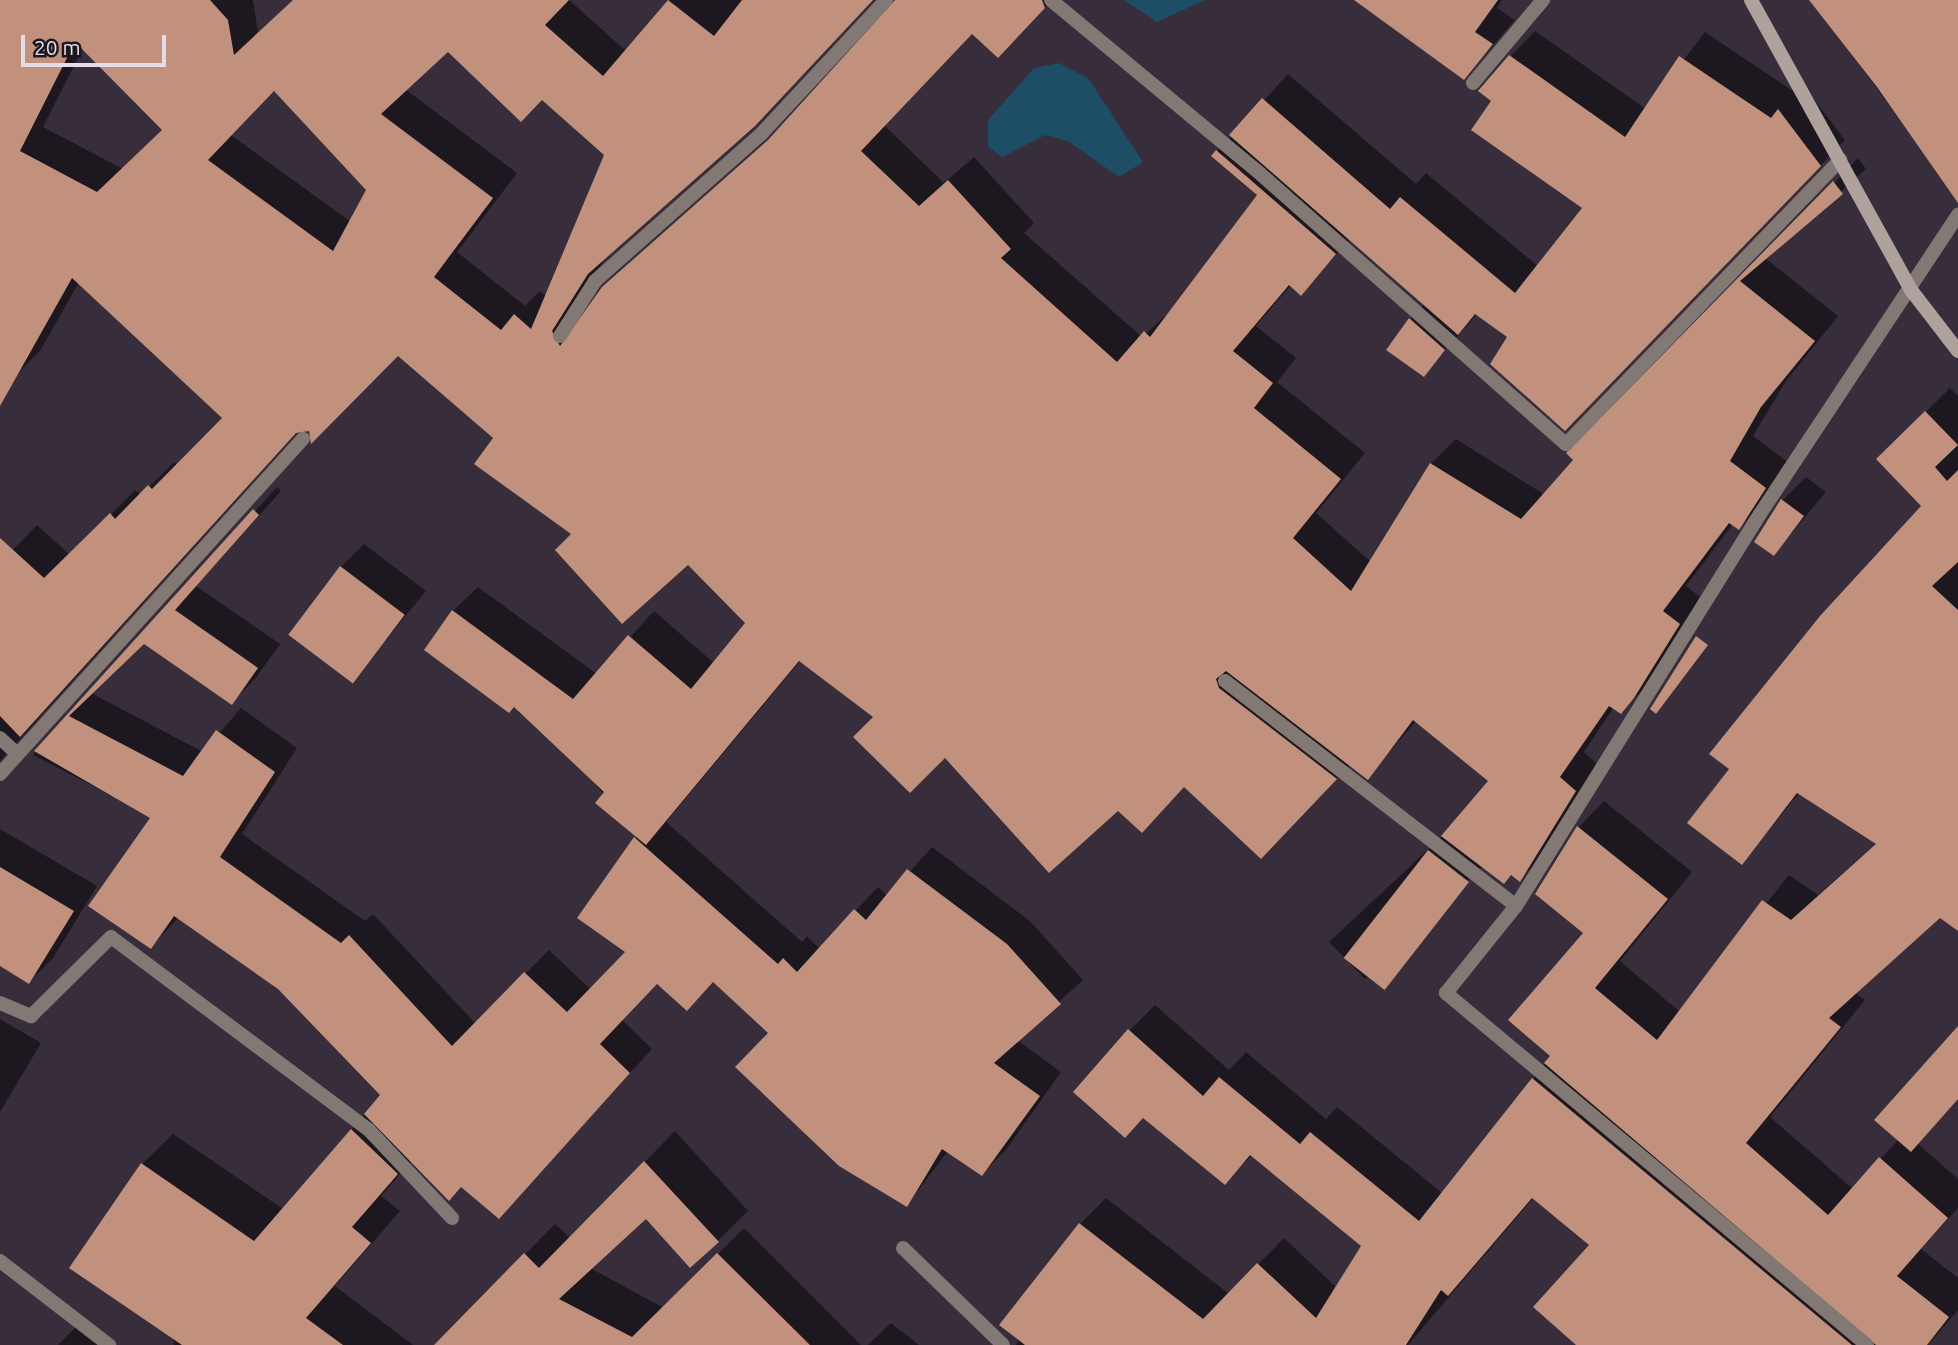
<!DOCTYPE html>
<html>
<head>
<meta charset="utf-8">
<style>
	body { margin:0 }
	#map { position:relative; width:1958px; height:1345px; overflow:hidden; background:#372d3b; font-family:Ubuntu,sans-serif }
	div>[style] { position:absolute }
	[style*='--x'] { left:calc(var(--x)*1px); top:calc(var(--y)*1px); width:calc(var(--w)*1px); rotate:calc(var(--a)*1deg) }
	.water>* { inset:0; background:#1d4e66 }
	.shadow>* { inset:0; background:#0007 }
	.building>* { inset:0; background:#c1917d; transform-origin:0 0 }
	.minor>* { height:14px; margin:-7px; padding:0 7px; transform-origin:7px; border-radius:7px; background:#827975 }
	.secondary>* { height:14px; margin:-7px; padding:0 7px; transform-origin:7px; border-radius:7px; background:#afa19c }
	span { translate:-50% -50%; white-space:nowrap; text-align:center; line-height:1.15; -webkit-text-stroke:7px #1c171d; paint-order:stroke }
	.scale { position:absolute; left:21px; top:35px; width:145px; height:32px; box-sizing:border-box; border:4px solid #e3dde6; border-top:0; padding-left:9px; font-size:21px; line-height:24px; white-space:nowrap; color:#e3dde6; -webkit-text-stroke:5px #1c171d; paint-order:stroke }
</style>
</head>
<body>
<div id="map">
	<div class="water">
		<div style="clip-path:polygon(1124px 0,1205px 0,1157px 22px)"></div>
		<div style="clip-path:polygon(1059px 63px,1088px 78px,1143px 162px,1119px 177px,1068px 141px,1045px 135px,1002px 157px,988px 147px,988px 120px,1034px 68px)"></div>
	</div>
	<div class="shadow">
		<div style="clip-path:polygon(evenodd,0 0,253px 0,258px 33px,294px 0,569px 0,626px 51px,670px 0,872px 0,608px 254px,576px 305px,579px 320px,629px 263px,783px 127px,896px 0,1052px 0,1023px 31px,973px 32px,884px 125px,944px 183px,974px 157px,1034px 223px,1024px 233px,1142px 337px,1172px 310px,1259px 195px,1213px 156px,1288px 74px,1416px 184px,1426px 173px,1538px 266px,1585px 208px,1494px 100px,1510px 57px,1535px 31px,1646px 109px,1705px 32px,1796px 93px,1804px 86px,1845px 140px,1591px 403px,1477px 314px,1424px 374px,1410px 319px,1425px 304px,1350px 239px,1301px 293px,1291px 285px,1256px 326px,1296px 358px,1277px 382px,1365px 453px,1316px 513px,1371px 562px,1431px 464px,1456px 439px,1545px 495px,1576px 459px,1568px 453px,1834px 183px,1858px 158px,1866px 169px,1765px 258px,1838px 316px,1786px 381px,1753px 436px,1789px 463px,1763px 503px,1738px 528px,1733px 524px,1686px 586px,1703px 599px,1646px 687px,1621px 711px,1614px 707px,1584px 752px,1599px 766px,1544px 855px,1520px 879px,1483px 866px,1365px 979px,1329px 942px,1448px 831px,1490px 780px,1416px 721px,1368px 777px,1350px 764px,1286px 832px,1185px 786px,1118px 808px,945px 756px,876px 717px,801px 660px,666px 822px,802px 942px,807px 936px,820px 949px,878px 887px,888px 896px,932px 847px,1030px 921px,1083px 980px,1017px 1040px,1061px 1072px,1005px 1151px,982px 1174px,948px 1151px,907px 1205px,771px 1033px,714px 980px,657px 983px,622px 1020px,652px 1049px,499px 1217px,462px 1185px,412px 1160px,381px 1196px,400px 1211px,335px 1286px,413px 1345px,174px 1345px,142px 1164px,173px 1134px,283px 1209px,382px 1095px,279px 987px,179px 917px,151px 947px,153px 817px,33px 755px,277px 487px,281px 491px,196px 586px,280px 644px,255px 679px,232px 702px,144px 641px,91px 693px,203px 752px,241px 708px,297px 748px,242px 834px,365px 921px,373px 914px,476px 1024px,549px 950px,591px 990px,627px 951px,579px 917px,638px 836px,453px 611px,478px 587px,597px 674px,654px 611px,714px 663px,747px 623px,688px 563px,573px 534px,496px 438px,398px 354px,310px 430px,298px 431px,0 761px,0 563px,37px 525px,70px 555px,135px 490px,141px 495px,174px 462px,178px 466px,225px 418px,79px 282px,40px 351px,15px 376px,0 367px,0 0,83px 48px,164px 129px,123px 169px,43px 127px,83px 48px,0 0,448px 49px,542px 98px,606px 154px,547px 297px,540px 291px,525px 306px,457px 252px,517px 173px,405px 89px,448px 49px,0 0,275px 89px,369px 189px,351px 222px,231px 135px,275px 89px)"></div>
		<div style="clip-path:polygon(1357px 0,1502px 0,1497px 8px,1515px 20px,1464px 78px)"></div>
		<div style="clip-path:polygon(1811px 0,1958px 0,1958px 154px,1937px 169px)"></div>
		<div style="clip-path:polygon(1950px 388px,1958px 396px,1958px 910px,1878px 843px,1799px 793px,1742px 863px,1923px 506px,1878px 459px)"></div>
		<div style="clip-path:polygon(1806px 477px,1826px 492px,1774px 554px,1783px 500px)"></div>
		<div style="clip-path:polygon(364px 544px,426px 591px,352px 681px,341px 567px)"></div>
		<div style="clip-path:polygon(1604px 801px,1692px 872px,1620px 961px,1680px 1012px,1789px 875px,1818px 895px,1855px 862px,1927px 924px,1854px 992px,1865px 1000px,1770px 1117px,1853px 1189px,1899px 1139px,1958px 1055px,1958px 1098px,1917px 1143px,1958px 1179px,1958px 1208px,1921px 1249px,1958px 1278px,1958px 1310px,1928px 1345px,1578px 1345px,1592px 1245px,1534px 1197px,1408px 1345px,1016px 1345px,1080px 1224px,1106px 1198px,1229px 1294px,1284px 1238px,1337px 1288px,1363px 1246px,1252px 1155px,1225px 1182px,1129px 1031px,1155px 1005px,1229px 1070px,1246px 1052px,1326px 1119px,1337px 1107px,1443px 1194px,1552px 1055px,1585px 933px,1537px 894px,1579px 827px)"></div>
		<div style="clip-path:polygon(0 829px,97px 886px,53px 958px,29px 982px,0 964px)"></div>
		<div style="clip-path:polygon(0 1019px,41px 1043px,0 1112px)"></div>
		<div style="clip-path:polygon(675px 1131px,748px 1211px,718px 1241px,646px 1217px,590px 1268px,664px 1308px,744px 1228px,861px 1345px,436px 1345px,555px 1224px,570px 1238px)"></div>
		<div style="clip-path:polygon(891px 1323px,919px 1345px,868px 1345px)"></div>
		<div style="clip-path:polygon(79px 1324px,100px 1345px,58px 1345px)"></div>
	</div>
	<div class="building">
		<div style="clip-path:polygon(evenodd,0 0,210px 0,228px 20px,234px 55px,293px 0,569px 0,545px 25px,603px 76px,668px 0,714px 36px,742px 0,873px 0,755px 126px,588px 274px,552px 331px,560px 346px,602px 287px,768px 140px,895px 0,1042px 0,1045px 8px,998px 58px,972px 34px,861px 151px,919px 206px,948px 180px,1011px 249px,1001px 258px,1117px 362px,1144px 331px,1150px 337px,1257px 195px,1211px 156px,1216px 150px,1336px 254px,1301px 296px,1289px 285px,1233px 351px,1273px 383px,1254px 408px,1341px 479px,1293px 538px,1351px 591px,1430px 463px,1521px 519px,1573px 460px,1566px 453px,1833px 181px,1843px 194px,1740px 281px,1815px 341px,1761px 407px,1730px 461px,1766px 488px,1739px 530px,1729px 523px,1663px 611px,1680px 624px,1634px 698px,1621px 714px,1609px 706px,1560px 777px,1576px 791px,1520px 882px,1511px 875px,1504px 884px,1441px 836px,1488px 781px,1413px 720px,1368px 780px,1226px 671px,1216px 679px,1219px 688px,1337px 779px,1261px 859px,1184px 787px,1142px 833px,1118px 811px,1049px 873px,945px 758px,910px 793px,853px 737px,873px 717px,799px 661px,646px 845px,595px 803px,604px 792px,514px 707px,509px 713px,424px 650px,452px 610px,573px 699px,628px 635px,691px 689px,745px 623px,688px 565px,622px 624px,555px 550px,571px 534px,474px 464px,493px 438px,398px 356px,311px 444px,309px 431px,296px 433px,20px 737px,0 716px,0 538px,44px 578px,110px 513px,115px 519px,148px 485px,152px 489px,222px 418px,72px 278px,0 406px,0 0,75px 42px,162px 130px,97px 192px,20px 151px,75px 42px,0 0,448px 52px,521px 122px,542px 100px,604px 155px,531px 329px,514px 314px,501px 330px,434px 277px,493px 198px,381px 114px,448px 52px,0 0,274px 91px,366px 190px,333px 251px,208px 160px,274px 91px)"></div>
		<div style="clip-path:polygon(1354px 0,1498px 0,1475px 32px,1493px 44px,1464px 80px)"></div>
		<div style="clip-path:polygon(1809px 0,1958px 0,1958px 203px,1877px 87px)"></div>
		<div style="clip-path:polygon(1509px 55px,1625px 137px,1679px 56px,1771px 118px,1778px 109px,1821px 166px,1565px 431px,1490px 364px,1507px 337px,1475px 314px,1458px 335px,1229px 135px,1262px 98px,1390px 209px,1400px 197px,1515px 293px,1582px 208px,1471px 130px,1491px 101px,1478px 91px)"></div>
		<div style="clip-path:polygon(1409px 318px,1445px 350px,1424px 377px,1386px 350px)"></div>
		<div style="clip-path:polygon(1925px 411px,1958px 445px,1935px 467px,1947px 481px,1958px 470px,1958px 562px,1932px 586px,1958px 610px,1958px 931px,1940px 918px,1829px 1018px,1841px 1027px,1746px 1143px,1828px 1215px,1879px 1157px,1948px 1218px,1897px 1276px,1949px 1317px,1927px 1345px,1876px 1345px,1544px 1063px,1550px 1056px,1508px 1020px,1583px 933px,1535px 894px,1577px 826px,1668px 899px,1595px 988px,1657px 1040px,1762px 900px,1791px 920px,1876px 844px,1797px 793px,1742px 865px,1687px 823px,1729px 769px,1709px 754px,1820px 616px,1921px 506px,1876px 459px)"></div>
		<div style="clip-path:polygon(1781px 499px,1804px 516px,1774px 556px,1754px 542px)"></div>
		<div style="clip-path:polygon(253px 509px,259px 515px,175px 610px,258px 668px,232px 705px,144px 644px,69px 716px,183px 776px,216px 730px,275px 772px,220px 857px,341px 943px,349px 935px,452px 1046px,524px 972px,567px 1012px,625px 952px,577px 918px,634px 837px,778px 964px,783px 958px,797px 972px,854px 909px,866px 920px,907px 869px,1007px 944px,1061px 1004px,994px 1063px,1040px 1096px,982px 1176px,942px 1149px,907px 1207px,839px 1166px,735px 1067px,768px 1033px,713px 982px,687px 1011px,657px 984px,600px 1044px,630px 1073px,499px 1219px,461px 1187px,449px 1201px,364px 1114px,380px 1095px,278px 989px,174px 916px,151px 949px,88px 906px,150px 818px,34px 751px)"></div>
		<div style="left:340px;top:566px;width:81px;height:86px;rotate:37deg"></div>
		<div style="clip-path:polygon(1696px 636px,1708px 645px,1656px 714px,1650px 709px)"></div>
		<div style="left:1428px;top:850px;width:52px;height:137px;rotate:38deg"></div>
		<div style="clip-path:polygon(0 867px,74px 911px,29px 984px,0 966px)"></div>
		<div style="clip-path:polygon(1958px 1026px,1958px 1099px,1911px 1152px,1874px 1120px)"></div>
		<div style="clip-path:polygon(1128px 1029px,1203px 1096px,1219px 1077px,1300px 1144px,1310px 1132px,1419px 1221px,1532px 1078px,1852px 1345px,1576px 1345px,1533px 1307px,1589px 1245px,1532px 1198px,1448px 1296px,1441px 1290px,1406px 1345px,1025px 1345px,999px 1325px,1079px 1223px,1203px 1319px,1257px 1263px,1316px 1318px,1361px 1246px,1250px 1155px,1225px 1185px,1143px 1118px,1125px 1138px,1073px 1092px)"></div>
		<div style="clip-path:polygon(351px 1129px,398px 1174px,352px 1227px,371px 1243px,306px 1318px,343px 1345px,182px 1345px,69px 1268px,141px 1163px,254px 1241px)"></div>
		<div style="clip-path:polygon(644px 1161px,719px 1242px,690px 1268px,646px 1219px,559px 1299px,632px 1337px,717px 1253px,810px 1345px,434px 1345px,524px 1253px,539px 1268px)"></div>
	</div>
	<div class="minor">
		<div style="--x:1051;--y:0;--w:266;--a:39.7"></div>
		<div style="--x:1256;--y:170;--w:414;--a:41.5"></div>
		<div style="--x:1566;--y:444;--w:395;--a:-46"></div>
		<div style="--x:1473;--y:83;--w:109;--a:-49.9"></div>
		<div style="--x:560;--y:336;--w:65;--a:-57.5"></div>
		<div style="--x:595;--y:281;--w:223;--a:-41.5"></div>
		<div style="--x:762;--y:133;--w:182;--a:-47"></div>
		<div style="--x:1225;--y:681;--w:368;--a:37.7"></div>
		<div style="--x:0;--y:738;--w:23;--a:43"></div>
		<div style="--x:0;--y:774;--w:452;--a:-47.9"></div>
		<div style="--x:0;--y:1003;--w:34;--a:23"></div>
		<div style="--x:31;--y:1016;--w:112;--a:-44.6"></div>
		<div style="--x:111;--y:937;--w:322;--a:36.8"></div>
		<div style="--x:369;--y:1130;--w:121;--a:46.7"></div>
		<div style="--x:903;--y:1248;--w:139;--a:44.1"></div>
		<div style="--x:0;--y:1261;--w:138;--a:37.6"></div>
		<div style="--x:1867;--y:1345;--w:549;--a:-140.1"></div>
		<div style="--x:1446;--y:993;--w:112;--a:-51.2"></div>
		<div style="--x:1516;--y:906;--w:462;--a:-58.1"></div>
		<div style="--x:1760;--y:514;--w:359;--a:-56.5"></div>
	</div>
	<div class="secondary">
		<div style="--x:1751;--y:0;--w:331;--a:61.1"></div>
		<div style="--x:1911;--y:290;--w:77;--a:52.4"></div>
	</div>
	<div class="scale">20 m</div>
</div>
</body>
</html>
